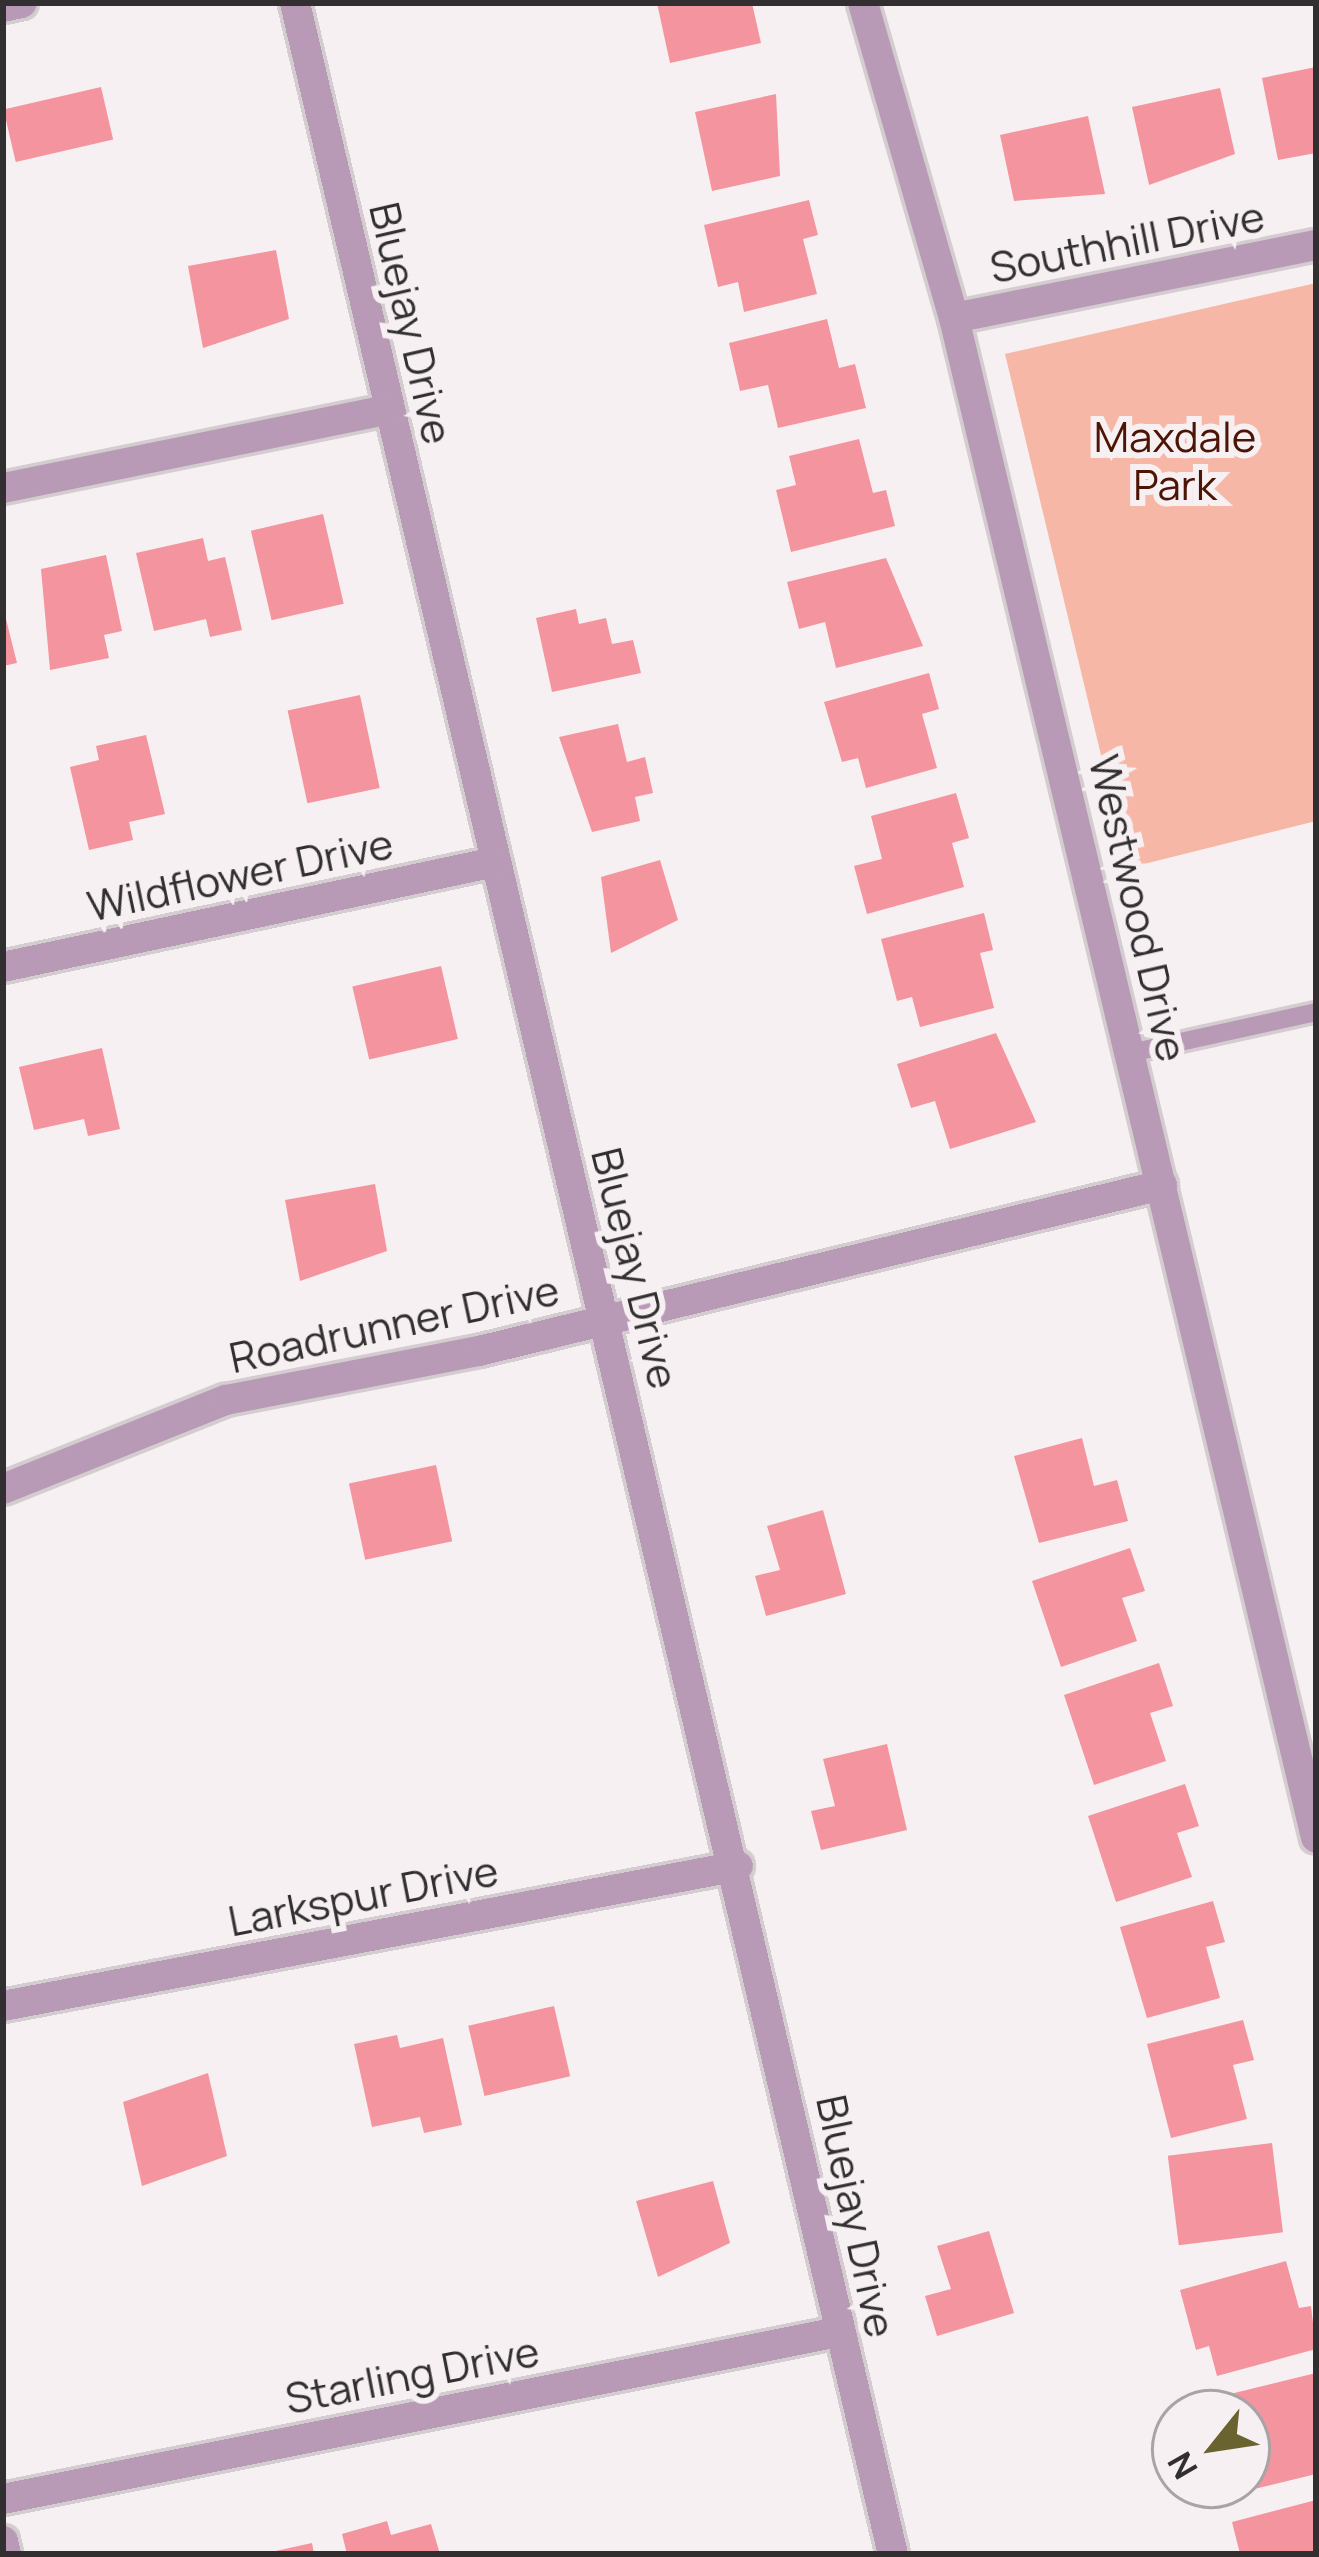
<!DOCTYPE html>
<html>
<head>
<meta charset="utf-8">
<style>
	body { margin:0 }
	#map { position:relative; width:1319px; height:2557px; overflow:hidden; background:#f7f0f2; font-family:Manrope,sans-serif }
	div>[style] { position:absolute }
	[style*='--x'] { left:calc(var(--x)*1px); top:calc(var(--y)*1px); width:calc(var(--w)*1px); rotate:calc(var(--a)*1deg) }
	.green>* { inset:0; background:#f7b7a6 }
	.building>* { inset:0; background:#f4949e; transform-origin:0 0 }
	.roads { filter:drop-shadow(3px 0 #d4cdcf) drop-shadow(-3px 0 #d4cdcf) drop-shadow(0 3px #d4cdcf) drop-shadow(0 -3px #d4cdcf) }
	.lane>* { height:18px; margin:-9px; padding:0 9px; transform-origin:9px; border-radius:9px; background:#b89ab6 }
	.street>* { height:30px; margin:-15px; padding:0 15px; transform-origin:15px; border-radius:15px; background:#b89ab6 }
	span { translate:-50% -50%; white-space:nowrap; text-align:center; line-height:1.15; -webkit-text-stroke:12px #f7f0f2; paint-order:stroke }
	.street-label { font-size:42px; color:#322f31 }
	.park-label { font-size:42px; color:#4b1405 }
	.frame { position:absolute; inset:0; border:6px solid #322f31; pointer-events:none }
	.north { position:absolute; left:1151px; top:2389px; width:120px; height:120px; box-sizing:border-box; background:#f7f0f2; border:3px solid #a8a3a5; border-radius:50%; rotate:240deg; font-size:33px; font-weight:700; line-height:48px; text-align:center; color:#322f31 }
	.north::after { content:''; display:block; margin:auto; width:42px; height:54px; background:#69632f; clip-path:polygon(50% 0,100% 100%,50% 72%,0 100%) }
</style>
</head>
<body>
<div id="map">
	<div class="green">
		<div style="clip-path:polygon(1316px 283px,1316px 821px,1128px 868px,1005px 354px)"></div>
	</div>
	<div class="building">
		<div style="clip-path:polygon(657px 3px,752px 3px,761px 43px,670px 63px)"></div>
		<div style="clip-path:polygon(1316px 67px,1316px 153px,1278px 160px,1262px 78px)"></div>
		<div style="left:101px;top:87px;width:54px;height:100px;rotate:77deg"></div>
		<div style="clip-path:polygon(1220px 88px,1235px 154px,1149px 185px,1132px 107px)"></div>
		<div style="clip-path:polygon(776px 94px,780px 176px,712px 191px,695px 112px)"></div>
		<div style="clip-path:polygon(1088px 116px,1105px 194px,1014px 201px,1000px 135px)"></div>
		<div style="clip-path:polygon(809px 200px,818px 235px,803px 239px,817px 294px,744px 312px,738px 282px,718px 287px,704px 225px)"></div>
		<div style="clip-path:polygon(276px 250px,289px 319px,203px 348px,188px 266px)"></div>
		<div style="clip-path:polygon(827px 319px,839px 368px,855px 364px,866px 408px,778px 428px,768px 385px,740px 391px,729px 343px)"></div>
		<div style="clip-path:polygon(859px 439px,873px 493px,886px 490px,895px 526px,791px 552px,776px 490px,796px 485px,789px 456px)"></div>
		<div style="left:323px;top:514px;width:92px;height:74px;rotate:77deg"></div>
		<div style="clip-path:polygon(203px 538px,208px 561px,225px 557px,242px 630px,210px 637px,206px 619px,154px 631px,136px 553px)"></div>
		<div style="clip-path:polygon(106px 555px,122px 631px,104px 635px,109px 658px,50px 670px,41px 569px)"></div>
		<div style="clip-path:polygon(886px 558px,923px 646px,836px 668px,825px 622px,799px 629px,787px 582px)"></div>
		<div style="clip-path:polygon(3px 607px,17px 663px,3px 666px)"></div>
		<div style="clip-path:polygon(576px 609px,579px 624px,606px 618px,612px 644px,633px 640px,641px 673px,552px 692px,536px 618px)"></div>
		<div style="clip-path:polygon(929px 673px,939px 709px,922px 714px,937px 768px,866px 788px,858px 758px,842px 762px,824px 702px)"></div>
		<div style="left:360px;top:695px;width:95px;height:74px;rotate:78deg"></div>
		<div style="clip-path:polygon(618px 724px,627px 762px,645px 757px,653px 793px,635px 797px,640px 821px,592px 832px,559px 737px)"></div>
		<div style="clip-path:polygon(146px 735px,165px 814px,129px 822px,133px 840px,89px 850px,70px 767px,99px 760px,96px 746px)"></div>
		<div style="clip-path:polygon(956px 793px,969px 838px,952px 843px,964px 887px,867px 914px,854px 866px,882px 859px,871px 816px)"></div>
		<div style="clip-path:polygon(660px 860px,678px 920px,611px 953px,601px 877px)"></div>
		<div style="clip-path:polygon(984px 913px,993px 950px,980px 953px,994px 1008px,920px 1027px,912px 997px,897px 1001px,881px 939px)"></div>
		<div style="left:441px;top:966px;width:75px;height:91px;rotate:77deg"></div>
		<div style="clip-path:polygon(996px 1033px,1036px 1122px,950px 1149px,935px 1101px,911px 1108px,897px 1064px)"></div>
		<div style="clip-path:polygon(102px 1048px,120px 1129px,88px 1136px,84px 1119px,34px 1130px,19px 1067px)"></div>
		<div style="clip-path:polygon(375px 1184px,387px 1251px,300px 1281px,285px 1200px)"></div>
		<div style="clip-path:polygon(1082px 1438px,1094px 1486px,1117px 1480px,1128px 1521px,1039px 1543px,1014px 1456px)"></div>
		<div style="left:436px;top:1465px;width:78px;height:89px;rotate:78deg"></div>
		<div style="clip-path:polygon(823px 1510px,846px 1594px,766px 1616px,755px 1576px,780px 1570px,767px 1526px)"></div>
		<div style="clip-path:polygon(1130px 1548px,1145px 1591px,1122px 1598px,1137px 1641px,1061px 1667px,1032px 1581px)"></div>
		<div style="clip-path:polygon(1159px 1663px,1173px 1706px,1150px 1713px,1166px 1761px,1094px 1785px,1064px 1695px)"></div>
		<div style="clip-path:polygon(887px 1744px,907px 1830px,821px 1850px,811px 1811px,835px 1806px,823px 1759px)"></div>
		<div style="clip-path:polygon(1185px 1784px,1199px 1826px,1177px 1833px,1192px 1877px,1116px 1902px,1088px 1816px)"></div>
		<div style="clip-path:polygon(1213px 1901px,1225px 1942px,1206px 1947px,1220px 1998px,1147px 2018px,1120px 1927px)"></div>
		<div style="left:554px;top:2006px;width:72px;height:88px;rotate:77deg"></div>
		<div style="clip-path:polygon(1243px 2020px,1254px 2060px,1233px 2065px,1247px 2119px,1171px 2138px,1147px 2044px)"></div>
		<div style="clip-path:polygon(397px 2035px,400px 2048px,443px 2038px,462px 2125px,424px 2133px,420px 2117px,372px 2127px,354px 2044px)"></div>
		<div style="clip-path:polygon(208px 2073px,227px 2156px,142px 2186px,123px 2102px)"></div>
		<div style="left:1272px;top:2143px;width:90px;height:105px;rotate:83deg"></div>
		<div style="clip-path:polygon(713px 2181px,730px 2243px,658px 2277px,636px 2201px)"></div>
		<div style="clip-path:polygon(989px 2231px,1014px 2313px,937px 2336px,925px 2296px,951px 2289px,937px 2246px)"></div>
		<div style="clip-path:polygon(1286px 2261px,1299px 2308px,1311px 2306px,1316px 2349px,1217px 2376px,1209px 2346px,1196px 2350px,1180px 2290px)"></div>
		<div style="clip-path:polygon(1316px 2373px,1316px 2474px,1246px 2491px,1247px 2413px,1227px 2413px,1222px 2396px)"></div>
		<div style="clip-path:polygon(1316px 2500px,1316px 2554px,1240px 2554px,1232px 2522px)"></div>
		<div style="clip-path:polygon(387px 2521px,391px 2535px,431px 2524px,440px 2554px,347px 2554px,342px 2534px)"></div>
		<div style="clip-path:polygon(312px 2543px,314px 2554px,271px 2554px,271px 2552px)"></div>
	</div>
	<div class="roads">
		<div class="lane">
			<div style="--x:1130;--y:1053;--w:190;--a:-12.4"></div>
		</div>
		<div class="street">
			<div style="--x:295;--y:3;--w:2620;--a:76.81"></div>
			<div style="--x:863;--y:3;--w:328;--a:73.9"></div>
			<div style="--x:954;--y:318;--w:1562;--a:76.6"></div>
			<div style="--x:3;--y:7;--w:19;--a:-12"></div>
			<div style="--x:954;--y:318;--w:369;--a:-11.4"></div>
			<div style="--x:3;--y:488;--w:393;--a:-11.5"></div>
			<div style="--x:3;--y:967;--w:503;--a:-12.05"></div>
			<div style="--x:3;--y:1489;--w:240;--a:-21.8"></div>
			<div style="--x:226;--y:1400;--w:258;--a:-11"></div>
			<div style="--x:479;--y:1351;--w:703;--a:-13.66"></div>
			<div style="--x:3;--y:2006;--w:748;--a:-10.78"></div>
			<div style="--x:3;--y:2499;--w:852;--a:-11.31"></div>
			<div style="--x:3;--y:2541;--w:13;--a:77"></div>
		</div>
	</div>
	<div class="street-label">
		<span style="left:1127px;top:241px;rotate:-11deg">Southhill Drive</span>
		<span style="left:412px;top:323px;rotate:77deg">Bluejay Drive</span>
		<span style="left:240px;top:874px;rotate:-12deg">Wildflower Drive</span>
		<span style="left:1139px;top:908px;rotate:77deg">Westwood Drive</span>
		<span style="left:636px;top:1268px;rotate:76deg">Bluejay Drive</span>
		<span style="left:394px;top:1323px;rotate:-12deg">Roadrunner Drive</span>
		<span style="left:363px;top:1895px;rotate:-11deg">Larkspur Drive</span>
		<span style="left:857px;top:2216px;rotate:78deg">Bluejay Drive</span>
		<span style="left:412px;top:2374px;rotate:-11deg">Starling Drive</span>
	</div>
	<div class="park-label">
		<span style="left:1175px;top:460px">Maxdale<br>Park</span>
	</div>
	<div class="frame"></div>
	<div class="north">N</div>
</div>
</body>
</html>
